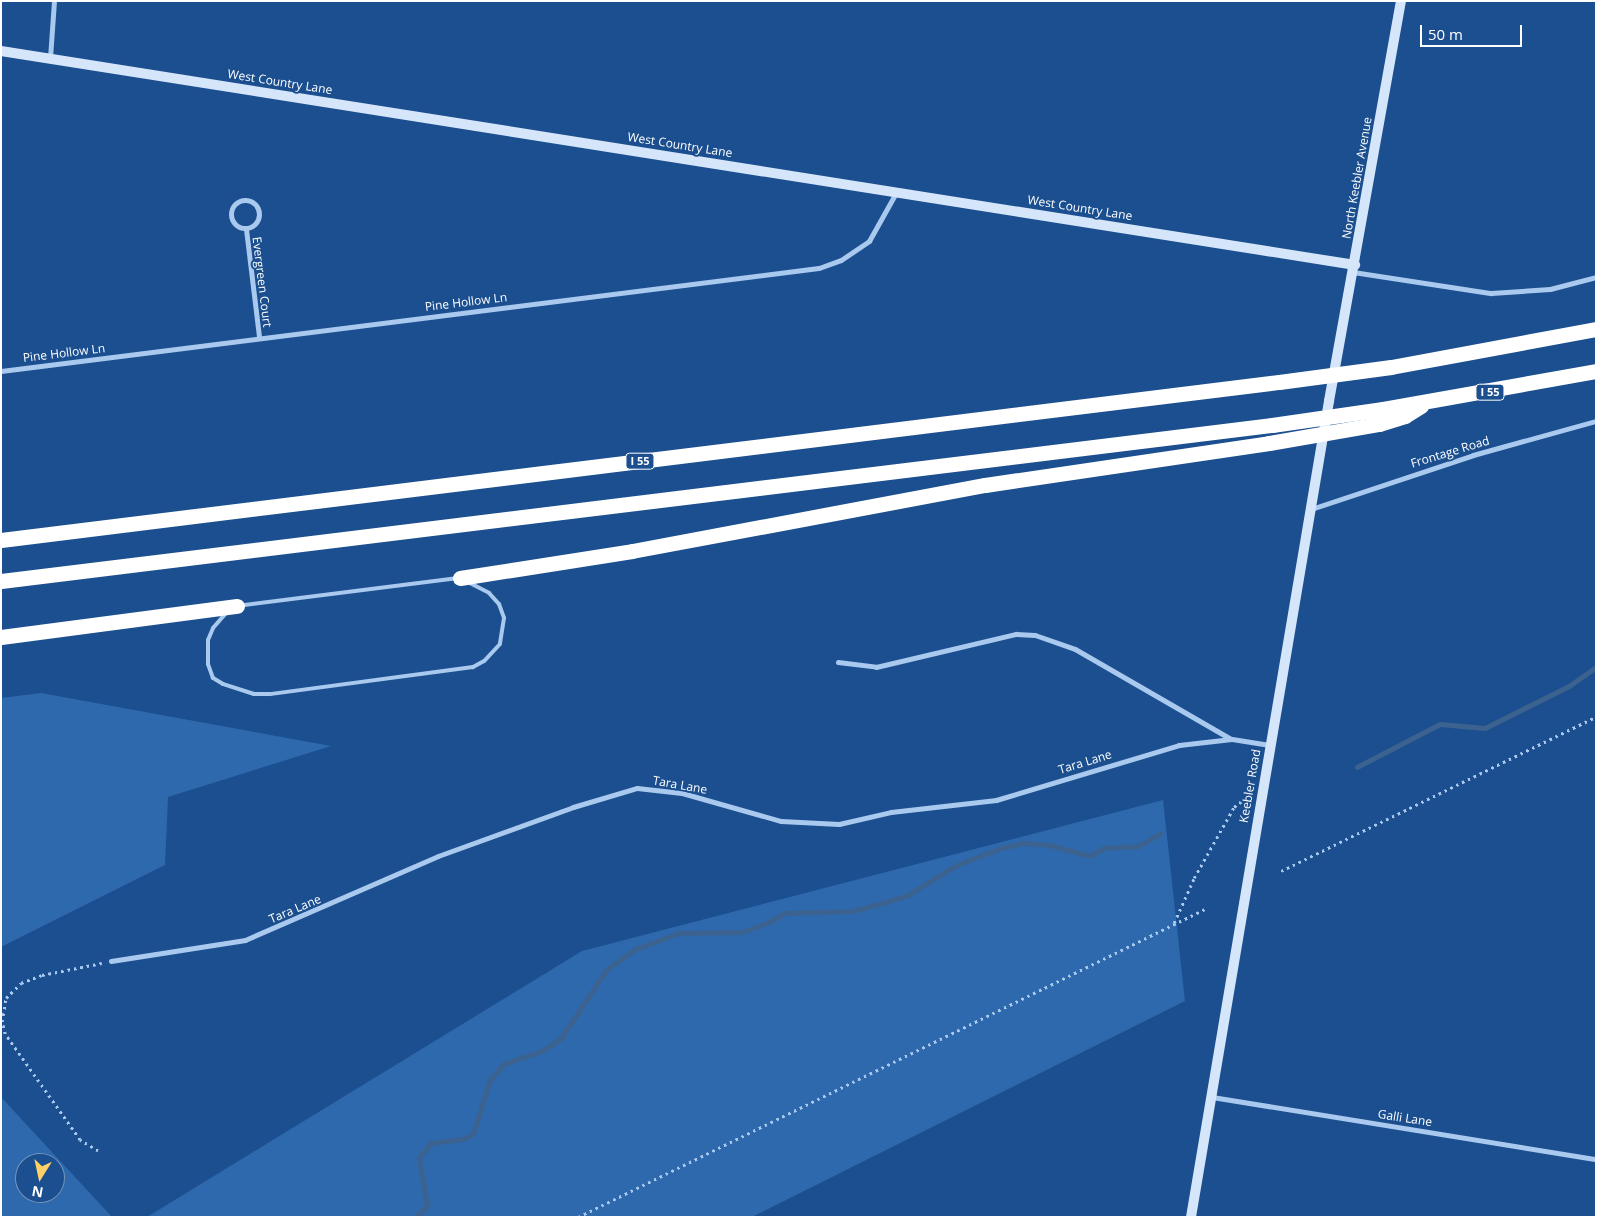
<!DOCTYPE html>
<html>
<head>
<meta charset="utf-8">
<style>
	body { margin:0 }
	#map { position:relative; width:1597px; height:1218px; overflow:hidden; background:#1b4f8f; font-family:"Open Sans",sans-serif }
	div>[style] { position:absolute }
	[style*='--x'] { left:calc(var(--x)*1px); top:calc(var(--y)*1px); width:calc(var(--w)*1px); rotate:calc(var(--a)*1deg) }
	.green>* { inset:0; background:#2e69ad }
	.stream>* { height:4.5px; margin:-2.25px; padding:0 2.25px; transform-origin:2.25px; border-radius:2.25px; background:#3c6290 }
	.path>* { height:2.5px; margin-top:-1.25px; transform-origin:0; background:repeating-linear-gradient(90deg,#a9c9ee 0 2.5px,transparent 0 6.5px) }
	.lane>* { height:4px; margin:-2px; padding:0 2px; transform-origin:2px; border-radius:2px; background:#a9c9ee }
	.street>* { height:5px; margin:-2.5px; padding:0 2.5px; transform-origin:2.5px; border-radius:2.5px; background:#a9c9ee }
	.street>.ring { margin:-2.5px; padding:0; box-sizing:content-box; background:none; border:5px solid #a9c9ee; border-radius:50% }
	.secondary>* { height:10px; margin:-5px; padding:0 5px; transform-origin:5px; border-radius:5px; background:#d6e6fa }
	.highway>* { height:15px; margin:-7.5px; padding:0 7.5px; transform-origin:7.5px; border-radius:7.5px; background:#fff }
	.highway-bridge>* { height:15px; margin:-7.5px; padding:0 7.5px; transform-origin:7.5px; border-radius:7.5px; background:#fff }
	span { translate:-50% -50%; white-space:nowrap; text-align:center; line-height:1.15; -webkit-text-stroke:4px #1b4f8f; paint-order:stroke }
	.shield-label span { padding:1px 4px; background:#1b4f8f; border:1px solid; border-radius:4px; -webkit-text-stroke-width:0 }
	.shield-label { font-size:11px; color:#fff; font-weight:700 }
	.street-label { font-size:12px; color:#fff }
	.frame { position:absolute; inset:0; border:2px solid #fff; pointer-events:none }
	.north { position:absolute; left:15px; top:1153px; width:50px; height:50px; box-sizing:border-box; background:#1b4f8f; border:1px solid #7695bc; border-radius:50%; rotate:190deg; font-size:14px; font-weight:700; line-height:20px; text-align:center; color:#fff }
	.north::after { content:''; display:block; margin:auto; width:18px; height:22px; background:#ffd166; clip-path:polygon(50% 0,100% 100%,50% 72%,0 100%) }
	.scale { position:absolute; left:1420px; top:25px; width:102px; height:22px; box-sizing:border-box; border:2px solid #fff; border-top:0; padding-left:6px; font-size:15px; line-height:18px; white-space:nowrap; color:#fff; -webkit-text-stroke:4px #1b4f8f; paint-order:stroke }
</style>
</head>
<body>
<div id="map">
	<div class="green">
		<div style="clip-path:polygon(41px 693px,331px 746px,168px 797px,165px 865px,1px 947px,1px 698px)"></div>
		<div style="clip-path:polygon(1163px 800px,1185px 1001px,752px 1217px,147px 1217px,582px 951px)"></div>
		<div style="clip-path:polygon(evenodd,1px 1097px,112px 1217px,1px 1217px,1px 1097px,25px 1163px,55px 1163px,55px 1193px,25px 1193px,25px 1163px)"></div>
	</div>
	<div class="stream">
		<div style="--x:1357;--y:767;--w:93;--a:-27.4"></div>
		<div style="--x:1440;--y:724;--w:45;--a:5.1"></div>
		<div style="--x:1485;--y:728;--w:94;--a:-26.6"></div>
		<div style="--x:1569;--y:686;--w:33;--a:-35"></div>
		<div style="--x:416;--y:1217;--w:16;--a:-45"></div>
		<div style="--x:427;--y:1206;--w:49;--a:-99.5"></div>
		<div style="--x:419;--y:1158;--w:19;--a:-51"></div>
		<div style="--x:431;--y:1143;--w:32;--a:-7"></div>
		<div style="--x:463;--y:1139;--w:11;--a:-27"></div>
		<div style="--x:473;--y:1134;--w:57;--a:-72.5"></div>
		<div style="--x:490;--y:1080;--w:21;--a:-49"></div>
		<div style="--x:504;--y:1064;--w:40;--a:-18.9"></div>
		<div style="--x:542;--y:1051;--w:23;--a:-34"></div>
		<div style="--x:561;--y:1038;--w:83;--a:-56.3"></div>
		<div style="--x:607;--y:969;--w:35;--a:-35"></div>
		<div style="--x:636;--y:949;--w:46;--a:-20.4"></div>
		<div style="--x:679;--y:933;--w:63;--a:-0.9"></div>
		<div style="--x:742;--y:932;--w:29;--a:-20"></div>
		<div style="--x:769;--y:922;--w:18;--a:-29"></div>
		<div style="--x:785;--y:913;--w:68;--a:-1.7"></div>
		<div style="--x:853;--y:911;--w:27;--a:-15"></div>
		<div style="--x:879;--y:904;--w:30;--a:-17"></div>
		<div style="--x:908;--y:895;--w:57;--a:-31.5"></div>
		<div style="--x:957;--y:865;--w:47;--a:-21.1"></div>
		<div style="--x:1001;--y:848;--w:23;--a:-13"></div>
		<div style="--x:1023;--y:843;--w:27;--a:4"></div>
		<div style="--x:1050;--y:845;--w:41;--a:15.4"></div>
		<div style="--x:1090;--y:856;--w:16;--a:-30"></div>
		<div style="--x:1104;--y:848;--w:34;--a:-3"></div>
		<div style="--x:1138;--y:846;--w:26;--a:-29"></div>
	</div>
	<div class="path">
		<div style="--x:1281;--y:871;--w:351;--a:-26.1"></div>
		<div style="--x:1174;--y:923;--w:49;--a:-66"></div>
		<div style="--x:1194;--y:878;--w:81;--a:-60.6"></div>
		<div style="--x:1234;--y:807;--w:23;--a:-38"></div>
		<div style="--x:98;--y:1151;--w:21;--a:-149"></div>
		<div style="--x:80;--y:1140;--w:130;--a:-125.3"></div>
		<div style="--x:5;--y:1034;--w:12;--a:-104"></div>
		<div style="--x:2;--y:1022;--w:24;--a:-81"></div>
		<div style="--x:6;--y:998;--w:21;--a:-45"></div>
		<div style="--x:21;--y:983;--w:22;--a:-21"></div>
		<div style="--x:42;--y:975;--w:61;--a:-11.3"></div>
		<div style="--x:578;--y:1217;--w:701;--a:-26.16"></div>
	</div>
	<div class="lane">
		<div style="--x:460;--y:578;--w:33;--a:27"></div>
		<div style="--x:489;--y:593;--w:15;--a:48"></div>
		<div style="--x:499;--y:604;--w:15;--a:70"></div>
		<div style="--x:504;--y:618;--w:26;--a:99"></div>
		<div style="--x:500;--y:644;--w:23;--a:133"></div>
		<div style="--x:484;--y:661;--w:13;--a:151"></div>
		<div style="--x:473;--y:667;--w:205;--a:172.4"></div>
		<div style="--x:270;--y:694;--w:16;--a:180"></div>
		<div style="--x:254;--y:694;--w:33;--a:-162"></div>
		<div style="--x:223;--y:684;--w:12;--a:-149"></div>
		<div style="--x:213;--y:678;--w:15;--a:-110"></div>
		<div style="--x:208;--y:664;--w:24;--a:-90"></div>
		<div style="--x:208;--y:640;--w:13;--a:-67"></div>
		<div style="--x:213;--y:628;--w:21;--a:-49"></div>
		<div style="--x:227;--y:612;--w:12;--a:-31"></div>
		<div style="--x:237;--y:606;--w:225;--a:-7.2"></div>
	</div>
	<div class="street">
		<div style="--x:50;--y:58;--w:57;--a:-86"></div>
		<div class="ring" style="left:231px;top:200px;width:23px;height:23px"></div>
		<div style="--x:246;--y:229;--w:109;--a:83.1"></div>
		<div style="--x:1353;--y:272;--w:140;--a:8.7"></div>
		<div style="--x:1491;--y:293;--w:59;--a:-3.9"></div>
		<div style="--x:1550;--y:289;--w:48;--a:-14.6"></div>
		<div style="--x:1;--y:371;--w:824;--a:-7.18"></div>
		<div style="--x:819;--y:268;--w:23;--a:-20"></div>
		<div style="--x:841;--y:260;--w:34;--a:-34"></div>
		<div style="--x:869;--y:241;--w:57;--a:-60.8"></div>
		<div style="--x:1311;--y:509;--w:171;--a:-18.4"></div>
		<div style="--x:1473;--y:455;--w:128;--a:-15.5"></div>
		<div style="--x:838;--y:662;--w:38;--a:7"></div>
		<div style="--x:876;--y:667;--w:144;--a:-13.3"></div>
		<div style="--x:1016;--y:634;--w:19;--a:3"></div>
		<div style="--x:1035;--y:635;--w:42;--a:19.3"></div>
		<div style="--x:1075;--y:649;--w:180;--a:30"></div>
		<div style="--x:111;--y:961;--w:136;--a:-8.9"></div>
		<div style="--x:245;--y:940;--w:210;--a:-23.5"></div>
		<div style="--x:438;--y:856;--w:144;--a:-19.9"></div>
		<div style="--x:573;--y:807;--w:67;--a:-16.5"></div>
		<div style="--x:637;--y:788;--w:45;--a:6.3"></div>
		<div style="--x:682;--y:793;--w:103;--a:15.8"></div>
		<div style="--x:781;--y:821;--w:58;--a:3"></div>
		<div style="--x:839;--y:824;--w:53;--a:-13"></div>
		<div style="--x:891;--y:812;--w:106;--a:-6.5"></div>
		<div style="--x:996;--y:800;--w:191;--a:-16.7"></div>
		<div style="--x:1179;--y:745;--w:53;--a:-6.5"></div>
		<div style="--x:1232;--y:739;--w:38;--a:9"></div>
		<div style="--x:1212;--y:1097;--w:389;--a:9.2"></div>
	</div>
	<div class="secondary">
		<div style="--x:1;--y:51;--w:1371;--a:8.98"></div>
		<div style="--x:1191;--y:1217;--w:828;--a:-80.4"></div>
		<div style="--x:1329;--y:401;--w:406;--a:-79.8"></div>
	</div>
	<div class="highway">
		<div style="--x:1391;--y:367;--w:208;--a:-10.5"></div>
		<div style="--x:1383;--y:409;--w:216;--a:-10.1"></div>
		<div style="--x:1379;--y:424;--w:27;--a:-17"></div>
		<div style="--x:1405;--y:416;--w:19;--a:-32"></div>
		<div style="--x:1;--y:540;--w:1288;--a:-7.05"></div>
		<div style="--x:460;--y:578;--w:174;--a:-8.9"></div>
		<div style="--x:632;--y:551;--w:359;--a:-10.6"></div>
		<div style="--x:985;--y:485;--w:287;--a:-8.4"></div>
		<div style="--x:1;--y:581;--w:1281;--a:-7"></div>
		<div style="--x:1;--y:637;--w:238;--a:-7.5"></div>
	</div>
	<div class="highway-bridge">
		<div style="--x:1279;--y:382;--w:113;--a:-7.6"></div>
		<div style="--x:1272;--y:425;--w:112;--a:-8.2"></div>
		<div style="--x:1269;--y:443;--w:112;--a:-9.8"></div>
	</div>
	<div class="shield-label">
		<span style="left:1490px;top:392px">I 55</span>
		<span style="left:640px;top:461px">I 55</span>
	</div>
	<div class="street-label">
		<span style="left:280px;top:82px;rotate:9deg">West Country Lane</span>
		<span style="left:680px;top:145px;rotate:9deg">West Country Lane</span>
		<span style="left:1357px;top:178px;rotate:-80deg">North Keebler Avenue</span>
		<span style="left:1080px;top:208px;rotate:9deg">West Country Lane</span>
		<span style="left:262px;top:282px;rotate:83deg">Evergreen Court</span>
		<span style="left:466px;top:302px;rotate:-7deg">Pine Hollow Ln</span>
		<span style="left:64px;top:353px;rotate:-7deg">Pine Hollow Ln</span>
		<span style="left:1450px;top:452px;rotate:-17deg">Frontage Road</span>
		<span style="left:1085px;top:762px;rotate:-17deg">Tara Lane</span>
		<span style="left:680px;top:785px;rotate:10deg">Tara Lane</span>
		<span style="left:1250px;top:786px;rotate:-80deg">Keebler Road</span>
		<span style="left:295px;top:909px;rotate:-23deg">Tara Lane</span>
		<span style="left:1405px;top:1118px;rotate:9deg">Galli Lane</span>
	</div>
	<div class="frame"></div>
	<div class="north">N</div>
	<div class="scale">50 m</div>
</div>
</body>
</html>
